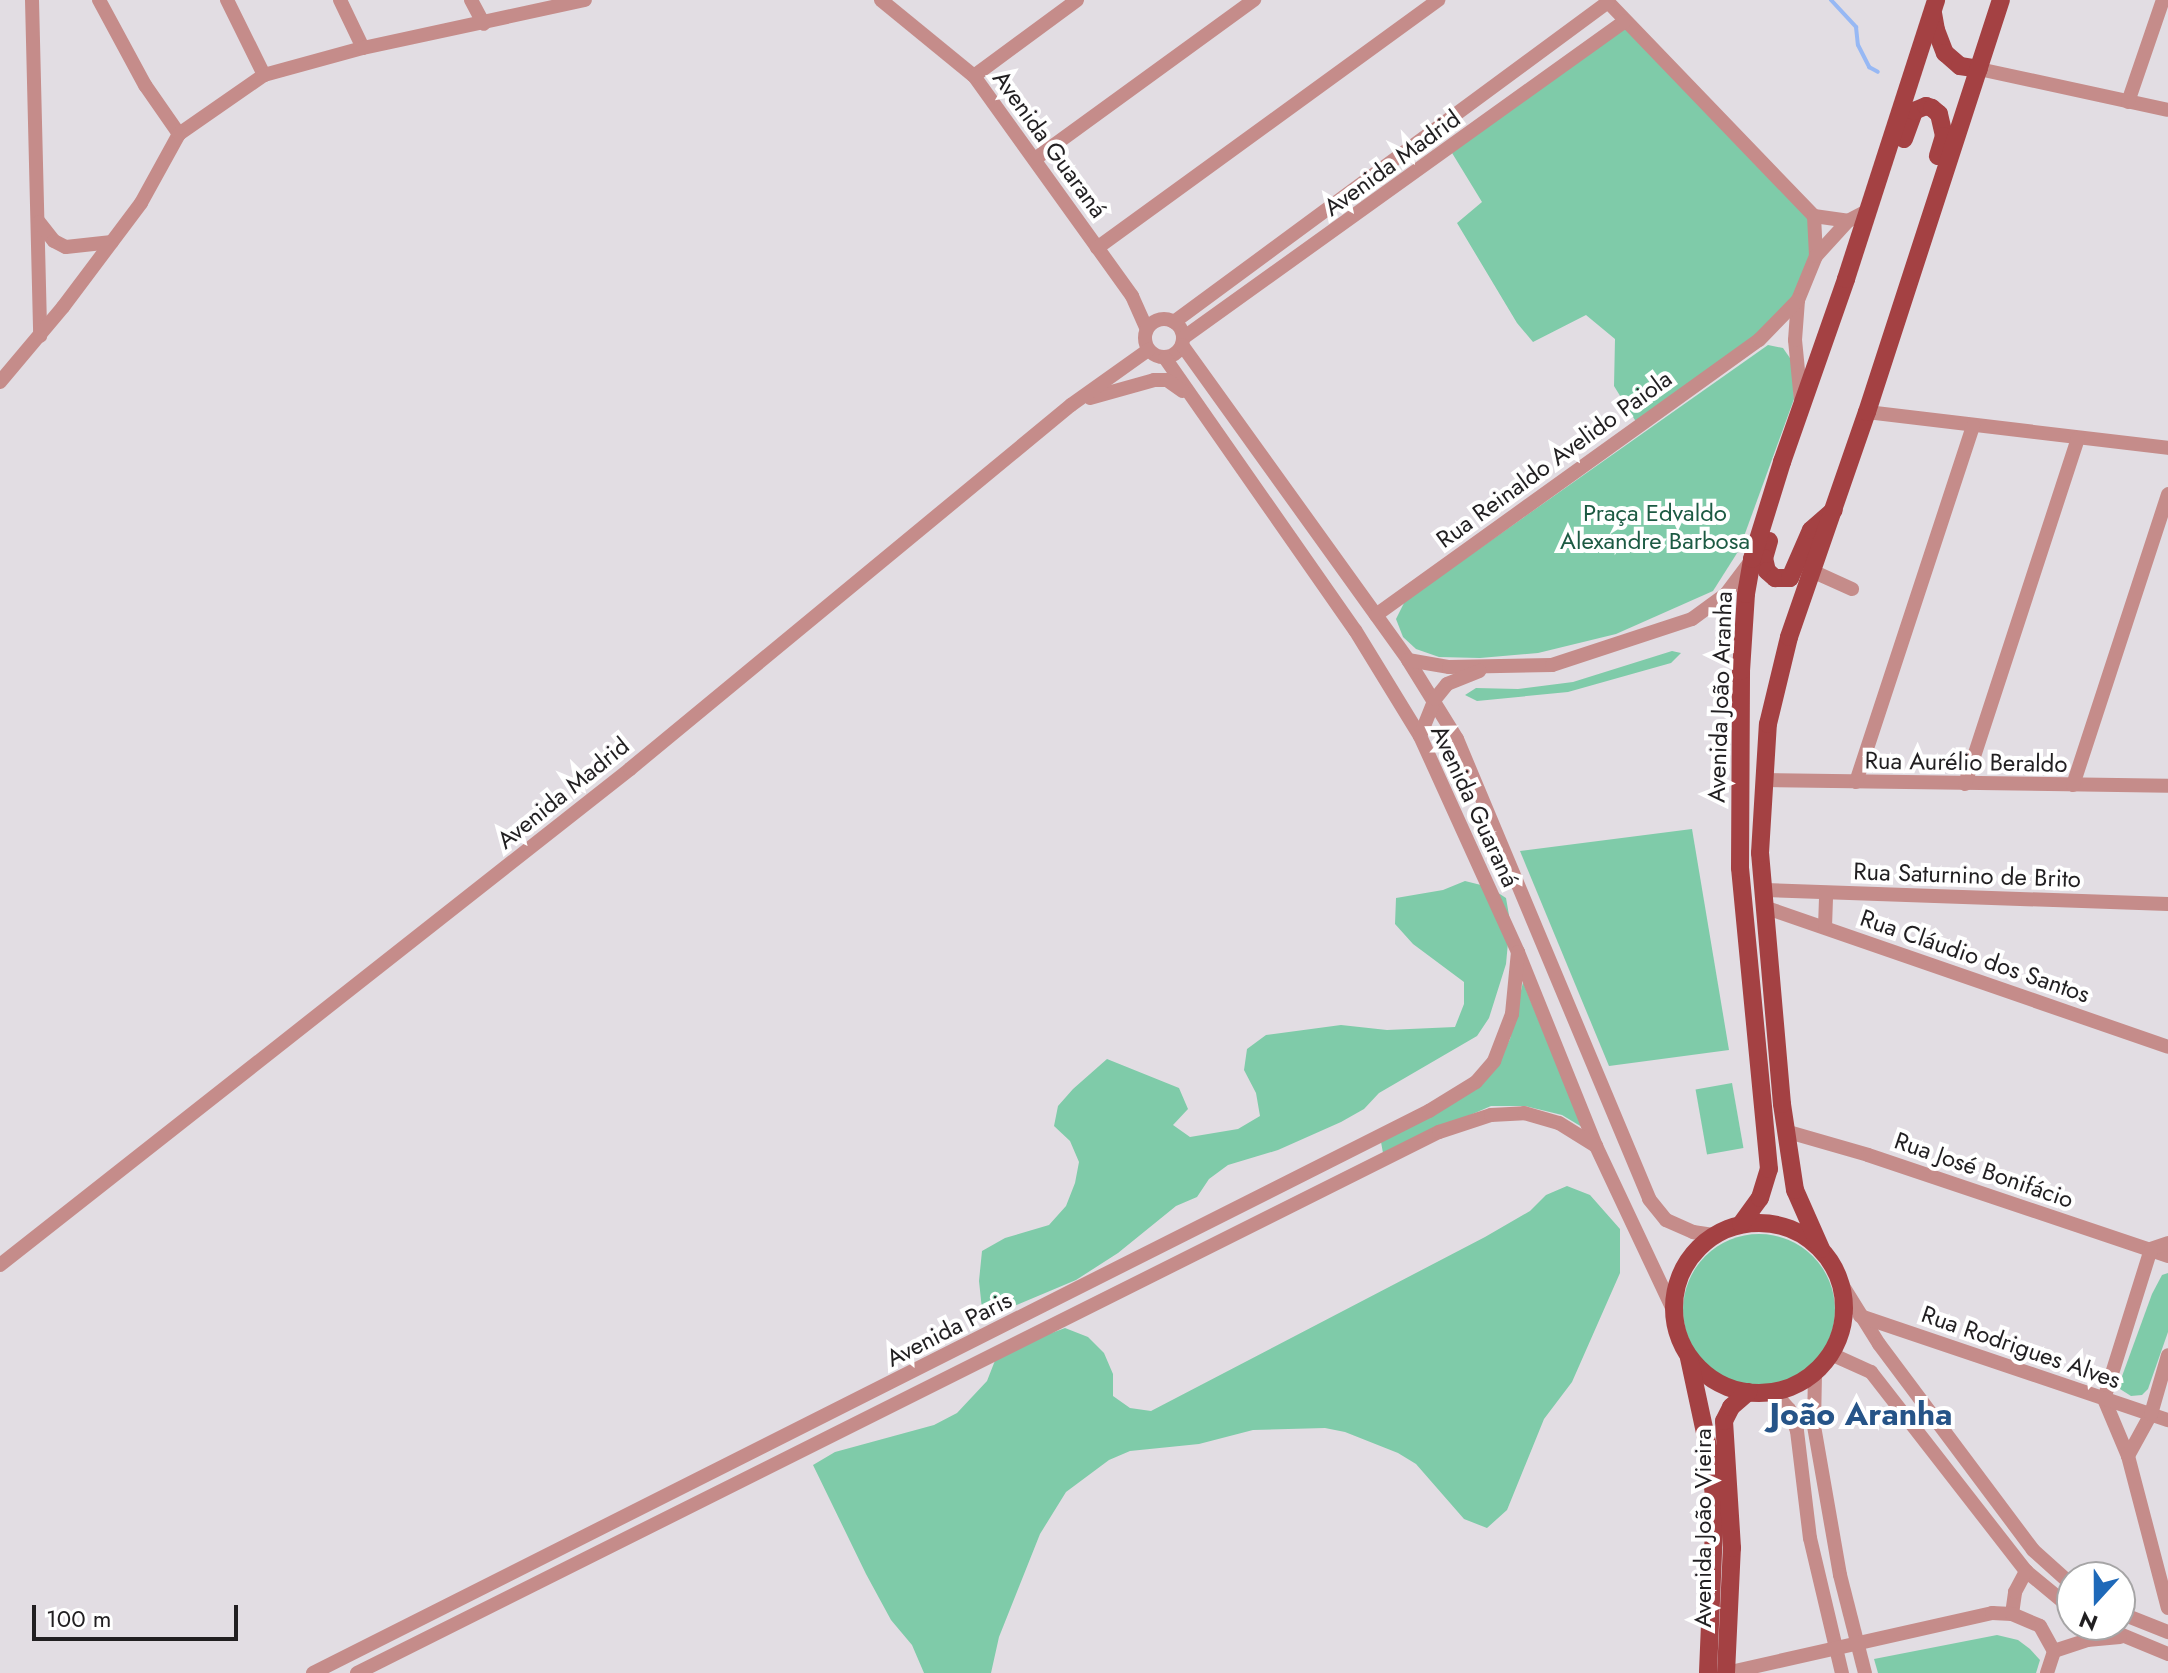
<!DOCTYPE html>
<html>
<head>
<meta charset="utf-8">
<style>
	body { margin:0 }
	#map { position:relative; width:2168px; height:1673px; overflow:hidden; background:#e2dde3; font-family:Jost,sans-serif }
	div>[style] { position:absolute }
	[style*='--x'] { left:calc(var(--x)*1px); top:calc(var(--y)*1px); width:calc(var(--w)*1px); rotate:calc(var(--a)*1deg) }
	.green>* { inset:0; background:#7fcba9; transform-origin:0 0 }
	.round { border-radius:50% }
	.stream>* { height:4px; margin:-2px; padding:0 2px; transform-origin:2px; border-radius:2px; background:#97b8f4 }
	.minor>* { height:14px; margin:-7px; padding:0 7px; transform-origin:7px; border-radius:7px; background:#c58c8a }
	.minor>.ring { margin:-7px; padding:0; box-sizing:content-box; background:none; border:14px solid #c58c8a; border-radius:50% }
	.major>* { height:18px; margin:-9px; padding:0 9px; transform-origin:9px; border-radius:9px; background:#a44143 }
	.major>.ring { margin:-9px; padding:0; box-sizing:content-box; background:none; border:18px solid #a44143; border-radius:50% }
	span { translate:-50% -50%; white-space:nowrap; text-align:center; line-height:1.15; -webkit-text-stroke:8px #fff; paint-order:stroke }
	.street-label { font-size:24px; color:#211f21 }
	.park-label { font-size:24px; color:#1c5a43 }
	.district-label { font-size:32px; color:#265488; font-weight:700 }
	.north { position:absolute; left:2056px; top:1561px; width:80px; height:80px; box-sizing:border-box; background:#fff; border:2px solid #a6a5a6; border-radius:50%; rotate:201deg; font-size:22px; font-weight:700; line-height:32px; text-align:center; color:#211f21 }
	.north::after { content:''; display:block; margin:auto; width:28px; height:36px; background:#1e69b9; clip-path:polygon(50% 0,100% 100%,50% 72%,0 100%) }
	.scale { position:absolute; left:32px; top:1605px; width:206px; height:36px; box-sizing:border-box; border:4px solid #211f21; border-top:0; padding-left:10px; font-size:24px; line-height:28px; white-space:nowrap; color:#211f21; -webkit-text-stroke:6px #fff; paint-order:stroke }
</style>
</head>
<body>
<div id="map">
	<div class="green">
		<div style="clip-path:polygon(1625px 21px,1814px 216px,1816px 256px,1798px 300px,1770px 329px,1638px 425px,1614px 386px,1615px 339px,1586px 315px,1533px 342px,1517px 323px,1457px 223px,1482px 202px,1449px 148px)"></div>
		<div style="clip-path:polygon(1768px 345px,1783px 348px,1792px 361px,1794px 399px,1739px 550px,1713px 591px,1616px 634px,1538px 653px,1480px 658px,1439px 657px,1416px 649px,1403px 637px,1396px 619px,1405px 601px)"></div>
		<div style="clip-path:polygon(1672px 651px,1681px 653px,1671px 663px,1568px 692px,1477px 701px,1465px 695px,1476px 688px,1518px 689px,1573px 682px)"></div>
		<div style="clip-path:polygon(1692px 829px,1729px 1050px,1609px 1066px,1520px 851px)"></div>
		<div style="clip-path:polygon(1465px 881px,1489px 887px,1506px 898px,1510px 921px,1506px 964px,1489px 1018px,1477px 1036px,1379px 1093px,1364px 1109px,1341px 1122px,1278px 1150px,1228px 1165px,1209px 1179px,1197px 1197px,1176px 1206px,1118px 1253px,1076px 1280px,983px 1319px,979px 1281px,982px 1251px,1005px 1238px,1049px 1225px,1066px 1206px,1075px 1183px,1079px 1162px,1070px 1141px,1054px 1126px,1058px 1106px,1073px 1089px,1107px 1059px,1179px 1088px,1188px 1109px,1173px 1125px,1190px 1137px,1238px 1129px,1260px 1116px,1256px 1093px,1244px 1070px,1247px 1049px,1266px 1035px,1341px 1025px,1387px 1030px,1455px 1027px,1464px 1004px,1464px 982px,1413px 944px,1395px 924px,1396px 898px,1443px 890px)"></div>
		<div style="clip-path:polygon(1523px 982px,1582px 1127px,1562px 1115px,1525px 1106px,1491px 1106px,1383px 1153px,1381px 1142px,1498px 1063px,1510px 1039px)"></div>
		<div style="left:1732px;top:1083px;width:66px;height:37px;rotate:80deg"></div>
		<div style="clip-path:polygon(1567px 1186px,1590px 1195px,1620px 1229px,1620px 1273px,1572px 1382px,1544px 1419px,1507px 1510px,1487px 1528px,1464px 1519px,1416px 1464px,1398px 1453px,1345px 1432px,1325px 1428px,1253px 1430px,1199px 1444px,1130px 1451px,1109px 1460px,1066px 1492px,1040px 1534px,999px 1637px,991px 1673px,924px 1673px,912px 1645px,891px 1620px,866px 1574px,813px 1465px,835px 1452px,934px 1425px,957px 1413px,987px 1381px,996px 1358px,1019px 1345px,1065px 1328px,1088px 1337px,1104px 1353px,1113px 1374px,1113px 1396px,1130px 1408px,1151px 1411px,1485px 1237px,1530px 1211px,1546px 1195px)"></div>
		<div class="round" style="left:1683px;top:1234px;width:152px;height:152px"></div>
		<div style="clip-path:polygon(2168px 1273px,2168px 1332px,2148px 1389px,2142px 1395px,2131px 1396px,2120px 1389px,2121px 1379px,2152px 1294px,2162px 1275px)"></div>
		<div style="clip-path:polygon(1997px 1635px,2018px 1640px,2030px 1649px,2040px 1660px,2036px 1673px,1878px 1673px,1874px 1659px)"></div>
	</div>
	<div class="stream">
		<div style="--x:1831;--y:0;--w:37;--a:47"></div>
		<div style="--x:1856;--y:27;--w:18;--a:84"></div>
		<div style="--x:1858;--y:45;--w:25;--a:63"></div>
		<div style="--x:1869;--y:67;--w:10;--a:29"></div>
	</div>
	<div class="minor">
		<div style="--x:32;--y:0;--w:336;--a:88.6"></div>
		<div style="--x:99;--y:0;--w:97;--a:61.6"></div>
		<div style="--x:145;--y:85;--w:60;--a:55.2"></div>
		<div style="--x:227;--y:0;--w:84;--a:63.7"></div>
		<div style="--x:340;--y:0;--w:53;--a:64.4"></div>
		<div style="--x:471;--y:0;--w:27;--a:62"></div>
		<div style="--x:881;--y:0;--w:120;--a:39.3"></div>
		<div style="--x:974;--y:76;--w:271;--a:54.3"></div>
		<div style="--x:1132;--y:296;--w:36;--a:66"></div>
		<div style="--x:1606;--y:0;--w:300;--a:46.1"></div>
		<div style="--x:1814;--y:216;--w:34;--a:8"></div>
		<div style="--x:1848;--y:221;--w:21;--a:-28"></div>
		<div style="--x:1979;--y:69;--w:193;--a:12.2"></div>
		<div style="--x:974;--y:76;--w:128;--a:-36.4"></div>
		<div style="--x:2128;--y:102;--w:108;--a:-71.1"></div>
		<div style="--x:1035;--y:159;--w:271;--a:-36"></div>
		<div style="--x:1814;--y:216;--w:40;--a:87.1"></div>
		<div style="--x:39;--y:222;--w:24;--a:52"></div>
		<div style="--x:54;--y:241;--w:13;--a:27"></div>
		<div style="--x:66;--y:247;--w:46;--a:-6.2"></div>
		<div style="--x:1097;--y:248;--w:422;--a:-36"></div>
		<div class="ring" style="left:1145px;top:319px;width:24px;height:24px"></div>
		<div style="--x:1174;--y:322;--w:539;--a:-36.4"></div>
		<div style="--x:1183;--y:338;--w:544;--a:-35.65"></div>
		<div style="--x:1182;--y:345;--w:388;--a:54.3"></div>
		<div style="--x:1408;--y:660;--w:93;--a:58.2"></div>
		<div style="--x:1457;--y:739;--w:498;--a:67.3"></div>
		<div style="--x:1649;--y:1199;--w:27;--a:51"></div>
		<div style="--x:1666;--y:1220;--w:30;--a:24"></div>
		<div style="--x:1693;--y:1232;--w:22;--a:8"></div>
		<div style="--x:1165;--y:358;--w:332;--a:55.1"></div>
		<div style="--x:1355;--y:630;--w:124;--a:58.5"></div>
		<div style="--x:1420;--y:736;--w:237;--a:65.6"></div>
		<div style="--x:1518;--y:952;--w:209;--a:68.1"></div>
		<div style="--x:1596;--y:1146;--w:183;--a:64.8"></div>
		<div style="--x:0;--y:382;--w:98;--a:-50"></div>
		<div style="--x:63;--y:307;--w:130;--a:-53.1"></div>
		<div style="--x:141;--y:203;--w:79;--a:-61.2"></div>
		<div style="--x:179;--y:134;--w:103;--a:-34.8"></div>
		<div style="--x:264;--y:75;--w:103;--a:-15.3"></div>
		<div style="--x:363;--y:48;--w:227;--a:-12.2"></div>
		<div style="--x:1090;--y:398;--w:66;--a:-15.7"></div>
		<div style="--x:1154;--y:380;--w:13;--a:0"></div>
		<div style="--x:1167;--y:380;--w:19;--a:35"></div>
		<div style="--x:1801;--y:401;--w:61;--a:-95.6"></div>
		<div style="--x:1795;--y:340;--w:40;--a:-85.7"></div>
		<div style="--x:1798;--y:300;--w:48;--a:-67.8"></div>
		<div style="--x:1816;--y:256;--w:47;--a:-47.6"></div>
		<div style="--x:1867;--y:412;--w:303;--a:6.8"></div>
		<div style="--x:1812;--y:571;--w:44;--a:24.2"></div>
		<div style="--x:1376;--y:615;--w:472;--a:-35.7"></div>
		<div style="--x:1759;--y:340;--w:56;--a:-45.7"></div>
		<div style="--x:1408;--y:660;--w:42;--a:9.7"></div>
		<div style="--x:1449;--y:667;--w:103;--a:-1.1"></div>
		<div style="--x:1552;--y:665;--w:147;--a:-18.2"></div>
		<div style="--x:1692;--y:619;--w:42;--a:-36.3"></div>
		<div style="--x:1726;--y:594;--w:40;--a:-53"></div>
		<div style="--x:1420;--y:736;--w:40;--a:-68"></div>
		<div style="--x:1435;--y:699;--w:19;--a:-51"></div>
		<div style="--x:1447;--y:684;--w:35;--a:-22"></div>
		<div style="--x:1763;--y:780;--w:405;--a:0.8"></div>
		<div style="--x:1856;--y:782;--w:375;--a:-71.8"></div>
		<div style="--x:1965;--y:784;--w:364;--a:-71.9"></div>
		<div style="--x:2073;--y:785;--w:306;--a:-71.9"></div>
		<div style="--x:1765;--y:890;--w:403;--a:2"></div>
		<div style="--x:1767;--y:908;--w:424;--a:19.1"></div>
		<div style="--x:1825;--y:927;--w:34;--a:-88"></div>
		<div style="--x:1785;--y:1131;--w:86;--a:16.1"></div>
		<div style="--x:1868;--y:1155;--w:317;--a:18.6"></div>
		<div style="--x:2168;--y:1243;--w:18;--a:161"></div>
		<div style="--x:2151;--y:1249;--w:157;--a:107.4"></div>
		<div style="--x:2104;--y:1399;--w:62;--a:67.2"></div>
		<div style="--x:2128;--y:1456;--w:157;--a:75.3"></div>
		<div style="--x:0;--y:1265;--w:802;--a:-38.21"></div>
		<div style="--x:630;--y:769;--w:572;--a:-39.54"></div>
		<div style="--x:1071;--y:405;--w:95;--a:-35.5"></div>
		<div style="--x:1841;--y:1283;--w:72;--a:58.1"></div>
		<div style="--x:1879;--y:1344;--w:257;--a:53.2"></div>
		<div style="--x:2033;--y:1550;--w:52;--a:41.9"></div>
		<div style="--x:1860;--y:1316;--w:325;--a:18.7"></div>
		<div style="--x:1831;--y:1354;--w:44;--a:24.2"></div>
		<div style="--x:1871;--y:1372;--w:252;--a:52.1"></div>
		<div style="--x:2026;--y:1571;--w:60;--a:39.6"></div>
		<div style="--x:1815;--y:1373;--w:53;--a:91.1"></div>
		<div style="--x:1814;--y:1426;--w:151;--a:80.1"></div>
		<div style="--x:1840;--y:1575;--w:101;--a:75.7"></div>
		<div style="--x:1774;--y:1392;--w:23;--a:49"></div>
		<div style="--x:1789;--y:1409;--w:23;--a:70"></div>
		<div style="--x:1797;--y:1431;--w:108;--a:83.1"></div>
		<div style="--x:1810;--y:1538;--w:139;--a:76.7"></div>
		<div style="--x:2128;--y:1456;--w:48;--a:-61.3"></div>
		<div style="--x:2151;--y:1414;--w:61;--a:-73.9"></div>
		<div style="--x:2120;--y:1613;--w:52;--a:21.6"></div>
		<div style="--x:2012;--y:1614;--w:22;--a:-82"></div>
		<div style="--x:2015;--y:1592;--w:24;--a:-62"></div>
		<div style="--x:2098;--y:1625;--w:76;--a:22.5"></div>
		<div style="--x:2054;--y:1651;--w:35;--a:-18"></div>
		<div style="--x:2087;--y:1640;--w:33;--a:-5"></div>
		<div style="--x:313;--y:1673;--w:1250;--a:-26.73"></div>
		<div style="--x:1429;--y:1111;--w:55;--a:-31.7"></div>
		<div style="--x:1476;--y:1082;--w:28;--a:-49"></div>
		<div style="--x:1494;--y:1061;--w:50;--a:-69"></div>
		<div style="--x:1512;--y:1014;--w:62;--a:-84.5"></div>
		<div style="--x:357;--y:1673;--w:1210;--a:-26.57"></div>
		<div style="--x:1439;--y:1132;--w:55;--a:-18.1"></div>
		<div style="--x:1491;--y:1115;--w:33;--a:-3"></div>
		<div style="--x:1524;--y:1113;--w:36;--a:16"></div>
		<div style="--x:1559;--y:1123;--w:44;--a:31.9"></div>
		<div style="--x:1726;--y:1673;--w:273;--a:-12.7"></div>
		<div style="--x:1992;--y:1613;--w:20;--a:3"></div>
		<div style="--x:2012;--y:1614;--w:30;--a:23"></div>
		<div style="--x:2040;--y:1626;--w:29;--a:61"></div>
		<div style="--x:2047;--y:1673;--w:23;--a:-72"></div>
	</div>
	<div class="major">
		<div style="--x:1933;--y:13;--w:17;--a:80"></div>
		<div style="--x:1936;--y:30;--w:25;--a:69"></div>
		<div style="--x:1945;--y:53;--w:20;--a:41"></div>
		<div style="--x:1960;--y:66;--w:19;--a:9"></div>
		<div style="--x:1904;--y:139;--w:30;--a:-70"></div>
		<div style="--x:1914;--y:111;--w:13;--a:-23"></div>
		<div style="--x:1926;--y:106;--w:6;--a:18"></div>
		<div style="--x:1932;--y:108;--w:9;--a:41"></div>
		<div style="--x:1939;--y:114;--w:23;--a:77"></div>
		<div style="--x:1944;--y:136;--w:21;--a:107"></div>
		<div style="--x:1769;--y:541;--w:18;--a:106"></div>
		<div style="--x:1764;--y:558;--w:13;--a:77"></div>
		<div style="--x:1767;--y:571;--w:11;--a:41"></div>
		<div style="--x:1775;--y:578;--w:15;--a:0"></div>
		<div style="--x:1790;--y:578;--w:52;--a:-66.4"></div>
		<div style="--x:1811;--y:530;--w:30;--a:-41"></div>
		<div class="ring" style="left:1674px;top:1223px;width:152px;height:152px"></div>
		<div style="--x:1741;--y:1224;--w:32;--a:-54"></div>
		<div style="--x:1760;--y:1198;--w:30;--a:-73"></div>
		<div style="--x:1769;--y:1169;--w:302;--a:-95.5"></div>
		<div style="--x:1740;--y:868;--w:197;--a:-89.7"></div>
		<div style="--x:1741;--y:671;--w:77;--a:-86.3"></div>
		<div style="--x:1746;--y:594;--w:36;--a:-80"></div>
		<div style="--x:1752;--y:559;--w:102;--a:-72.8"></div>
		<div style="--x:1782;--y:462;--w:194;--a:-70.7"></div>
		<div style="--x:1846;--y:279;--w:293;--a:-72.1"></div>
		<div style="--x:1821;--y:1249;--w:64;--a:-113.8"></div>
		<div style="--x:1795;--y:1190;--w:87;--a:-98.6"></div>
		<div style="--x:1782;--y:1104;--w:252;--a:-95"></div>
		<div style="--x:1760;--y:853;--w:129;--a:-86.5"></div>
		<div style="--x:1768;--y:724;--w:89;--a:-76.4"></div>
		<div style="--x:1789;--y:637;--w:238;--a:-70.9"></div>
		<div style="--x:1867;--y:412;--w:433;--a:-72"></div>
		<div style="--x:1689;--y:1358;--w:95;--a:77.9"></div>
		<div style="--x:1709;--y:1451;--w:54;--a:83.7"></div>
		<div style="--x:1715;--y:1505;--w:168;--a:92.4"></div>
		<div style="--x:1726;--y:1673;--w:125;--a:-87.3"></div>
		<div style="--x:1732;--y:1548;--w:127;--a:-93.6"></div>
		<div style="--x:1724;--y:1421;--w:16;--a:-63"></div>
		<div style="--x:1731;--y:1407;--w:23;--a:-41"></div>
	</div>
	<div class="street-label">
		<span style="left:1050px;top:144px;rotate:54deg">Avenida Guaraná</span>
		<span style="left:1392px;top:163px;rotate:-36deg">Avenida Madrid</span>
		<span style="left:1554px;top:459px;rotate:-36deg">Rua Reinaldo Avelido Paiola</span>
		<span style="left:1720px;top:697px;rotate:-88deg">Avenida João Aranha</span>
		<span style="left:1966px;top:762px;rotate:1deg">Rua Aurélio Beraldo</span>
		<span style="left:563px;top:793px;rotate:-39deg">Avenida Madrid</span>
		<span style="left:1475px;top:806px;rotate:65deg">Avenida Guaraná</span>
		<span style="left:1967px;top:875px;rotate:2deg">Rua Saturnino de Brito</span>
		<span style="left:1975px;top:956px;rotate:19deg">Rua Cláudio dos Santos</span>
		<span style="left:1984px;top:1170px;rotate:19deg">Rua José Bonifácio</span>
		<span style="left:949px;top:1329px;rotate:-27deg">Avenida Paris</span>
		<span style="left:2021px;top:1347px;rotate:19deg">Rua Rodrigues Alves</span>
		<span style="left:1703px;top:1528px;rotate:-90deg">Avenida João Vieira</span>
	</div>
	<div class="park-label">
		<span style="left:1655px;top:527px">Praça Edvaldo<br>Alexandre Barbosa</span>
	</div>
	<div class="district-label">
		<span style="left:1861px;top:1414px">João Aranha</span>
	</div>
	<div class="north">N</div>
	<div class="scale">100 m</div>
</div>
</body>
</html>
